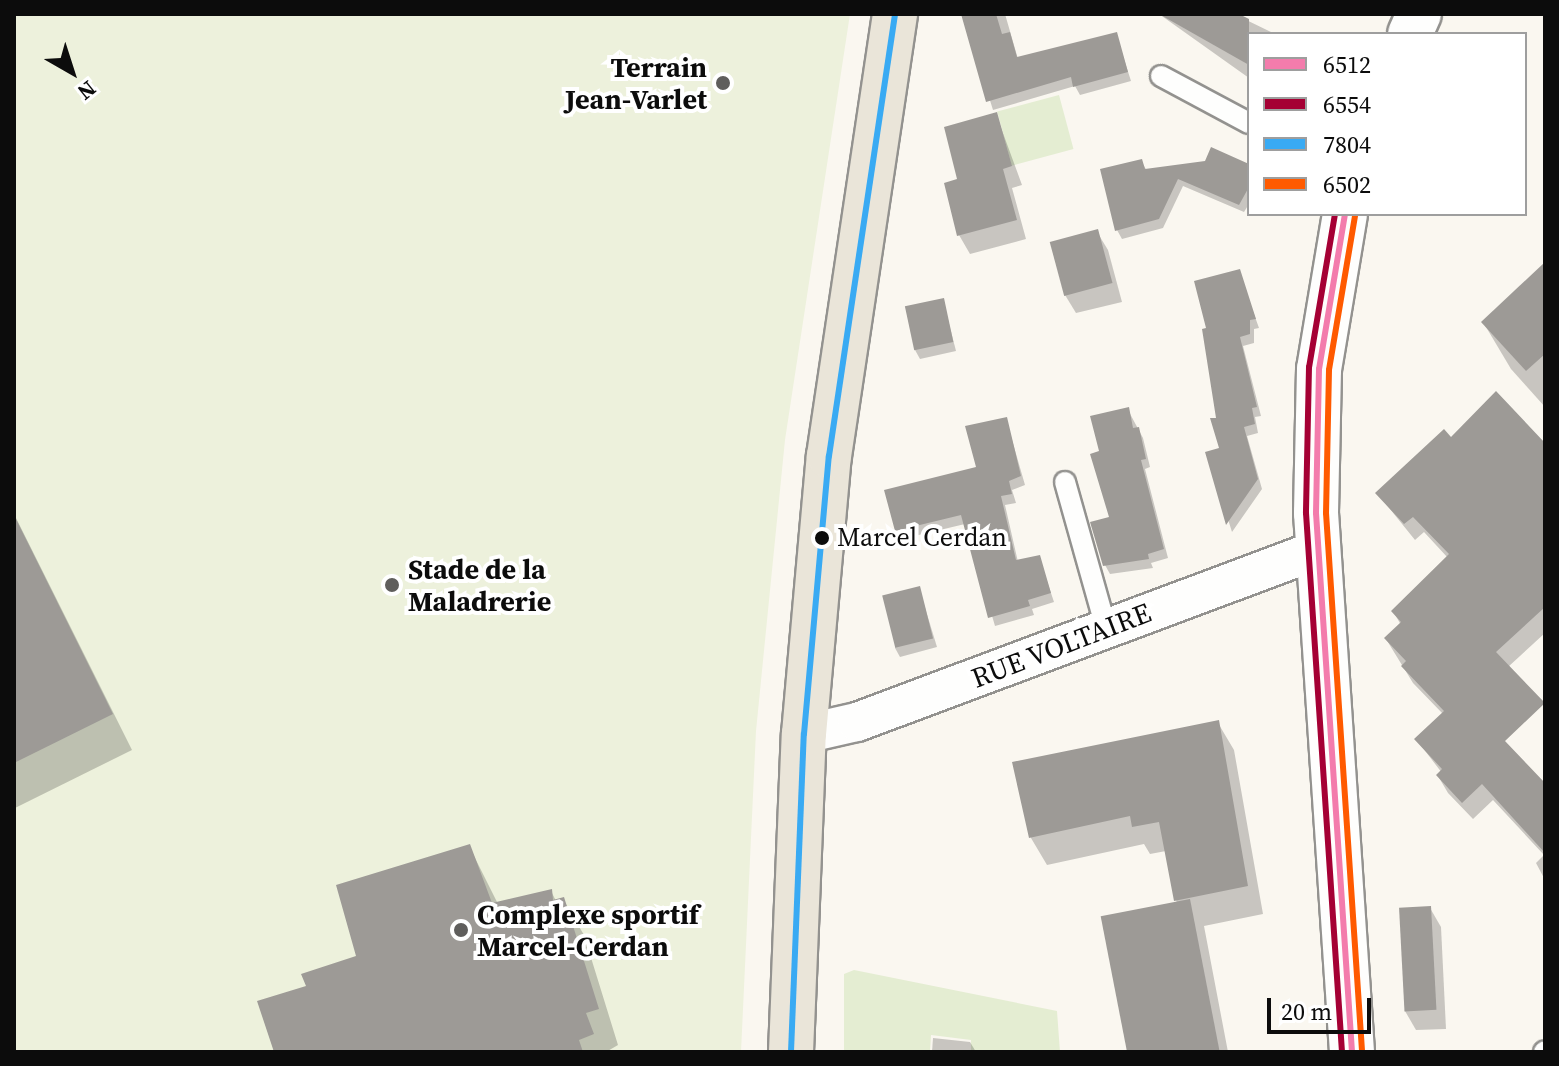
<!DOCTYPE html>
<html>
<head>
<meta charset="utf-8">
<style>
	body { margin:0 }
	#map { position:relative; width:1559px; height:1066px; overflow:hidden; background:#faf7f0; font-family:"Source Serif 4",serif }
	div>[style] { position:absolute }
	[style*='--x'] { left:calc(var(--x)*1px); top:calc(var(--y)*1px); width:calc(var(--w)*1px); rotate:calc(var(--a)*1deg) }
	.green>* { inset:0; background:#e4edd2; transform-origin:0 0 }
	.pitch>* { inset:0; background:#edf1dc }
	.shadow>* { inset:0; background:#0003 }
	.building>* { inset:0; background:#9d9a96; transform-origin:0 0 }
	.roads { filter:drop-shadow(2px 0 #93928f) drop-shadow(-2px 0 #93928f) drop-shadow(0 2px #93928f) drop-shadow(0 -2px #93928f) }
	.service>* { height:20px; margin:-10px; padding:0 10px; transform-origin:10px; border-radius:10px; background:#fefefd }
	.minor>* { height:38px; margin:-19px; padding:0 19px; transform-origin:19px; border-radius:19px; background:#fefefd }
	.tertiary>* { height:44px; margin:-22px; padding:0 22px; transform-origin:22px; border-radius:22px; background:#fefefd }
	.primary>* { height:44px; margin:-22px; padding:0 22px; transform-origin:22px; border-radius:22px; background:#eae5d9 }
	.bus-1>* { height:6px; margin:-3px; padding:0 3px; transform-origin:3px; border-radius:3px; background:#f37cac }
	.bus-2>* { height:6px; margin:-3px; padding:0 3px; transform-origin:3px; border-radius:3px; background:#a50034 }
	.bus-3>* { height:6px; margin:-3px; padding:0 3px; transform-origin:3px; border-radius:3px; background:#39aaf3 }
	.bus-4>* { height:6px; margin:-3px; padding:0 3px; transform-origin:3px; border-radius:3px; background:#ff5a00 }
	.dots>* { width:22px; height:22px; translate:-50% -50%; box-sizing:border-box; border:4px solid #fff; border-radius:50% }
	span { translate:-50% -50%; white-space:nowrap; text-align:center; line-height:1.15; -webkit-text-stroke:8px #fff; paint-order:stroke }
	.bus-label { font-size:26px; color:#0c0c0c }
	.left { translate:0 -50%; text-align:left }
	.poi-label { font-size:28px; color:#0c0c0c; font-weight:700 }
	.right { translate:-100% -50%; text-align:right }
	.street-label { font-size:28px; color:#0c0c0c }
	.frame { position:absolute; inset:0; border:16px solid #0c0c0c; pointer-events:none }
	.legend { position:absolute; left:1247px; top:32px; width:280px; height:184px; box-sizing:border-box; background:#fff; border:2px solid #9e9e9e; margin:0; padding:10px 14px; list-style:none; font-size:24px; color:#0c0c0c }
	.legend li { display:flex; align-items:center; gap:16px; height:40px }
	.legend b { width:40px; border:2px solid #9e9e9e }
	.north { position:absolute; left:32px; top:32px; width:80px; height:80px; -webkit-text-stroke:6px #fff; paint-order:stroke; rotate:141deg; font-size:22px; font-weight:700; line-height:32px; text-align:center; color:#0c0c0c }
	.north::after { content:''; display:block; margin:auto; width:28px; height:36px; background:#0c0c0c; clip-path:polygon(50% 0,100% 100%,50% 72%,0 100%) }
	.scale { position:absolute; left:1267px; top:998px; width:104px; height:36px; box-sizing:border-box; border:4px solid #0c0c0c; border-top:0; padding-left:10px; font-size:24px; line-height:28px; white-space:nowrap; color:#0c0c0c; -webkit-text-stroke:6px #fff; paint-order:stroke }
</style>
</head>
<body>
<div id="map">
	<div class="green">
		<div style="left:1059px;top:95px;width:56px;height:64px;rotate:75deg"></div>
		<div style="clip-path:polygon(854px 970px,1057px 1011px,1060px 1052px,971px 1052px,971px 1040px,931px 1035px,930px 1052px,844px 1052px,844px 974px)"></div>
	</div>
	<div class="pitch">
		<div style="clip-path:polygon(14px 14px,850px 14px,785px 440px,756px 731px,741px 1052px,14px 1052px)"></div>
	</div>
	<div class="shadow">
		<div style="clip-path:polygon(963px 14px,1005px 14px,1018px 59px,1116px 34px,1131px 81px,1080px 95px,1075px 86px,993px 110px)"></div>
		<div style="clip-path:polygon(1159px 14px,1234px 14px,1275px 34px,1249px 34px,1249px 78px)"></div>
		<div style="clip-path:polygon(996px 114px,1022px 185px,1012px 188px,1026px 239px,970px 254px,959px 235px,959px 181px)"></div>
		<div style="clip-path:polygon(1141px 161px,1147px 171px,1249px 166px,1249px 204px,1244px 212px,1183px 186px,1163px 228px,1122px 239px,1117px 230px)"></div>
		<div style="clip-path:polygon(1097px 232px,1108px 250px,1122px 302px,1076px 313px,1065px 295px,1052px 243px)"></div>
		<div style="clip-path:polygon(1545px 265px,1545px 407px,1511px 369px,1483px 322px)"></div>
		<div style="clip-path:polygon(1239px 272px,1259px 328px,1254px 329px,1254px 343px,1243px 346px,1261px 416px,1255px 417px,1258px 433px,1247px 436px,1262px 489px,1232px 532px,1207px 453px,1221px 450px,1209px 329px)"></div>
		<div style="clip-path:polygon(943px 300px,956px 351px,920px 359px,915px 350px)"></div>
		<div style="clip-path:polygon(1128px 410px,1143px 438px,1150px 467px,1145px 469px,1168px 558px,1151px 563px,1153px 568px,1110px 574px,1105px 565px,1112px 519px,1101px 452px)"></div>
		<div style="clip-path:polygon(1006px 419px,1025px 485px,1012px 490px,1016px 503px,1005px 505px,1018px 562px,1039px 557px,1054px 602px,1032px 609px,1034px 615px,995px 626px,965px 524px,902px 539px,887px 491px,978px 469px)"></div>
		<div style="clip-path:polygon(1451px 440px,1545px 446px,1545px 633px,1508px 667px,1486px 722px,1545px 786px,1545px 880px,1536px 863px,1544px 855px,1493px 800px,1473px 819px,1448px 793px,1438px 776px,1442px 773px,1416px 739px,1443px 714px,1413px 683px,1386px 639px,1401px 625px,1393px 611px,1448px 558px,1424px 532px,1415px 540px,1377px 493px)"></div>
		<div style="clip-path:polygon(14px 514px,132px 750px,15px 808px,14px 806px)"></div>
		<div style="clip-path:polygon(919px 588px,937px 647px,900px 657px,895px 648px)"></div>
		<div style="clip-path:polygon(1218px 723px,1234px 750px,1263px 914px,1204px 926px,1228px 1052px,1130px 1052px,1177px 904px,1166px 851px,1150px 854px,1144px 844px,1047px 865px,1031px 838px,1014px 764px)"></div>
		<div style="clip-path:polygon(469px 846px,498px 904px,551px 891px,556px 901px,563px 899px,584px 935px,618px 1045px,606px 1052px,275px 1052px,358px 958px)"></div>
		<div style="clip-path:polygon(1430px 908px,1441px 927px,1446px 1029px,1416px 1030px,1405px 1011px)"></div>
		<div style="clip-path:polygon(933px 1038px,970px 1042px,976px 1052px,932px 1052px)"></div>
	</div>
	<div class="building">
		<div style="clip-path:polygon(961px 14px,996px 14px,1002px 34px,1010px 32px,1017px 57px,1117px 32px,1128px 72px,1073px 87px,1071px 77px,986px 102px)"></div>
		<div style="clip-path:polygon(1159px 14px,1239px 14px,1249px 19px,1249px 65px)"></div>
		<div style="clip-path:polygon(997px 112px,1012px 166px,1003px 169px,1017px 220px,957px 236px,944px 183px,957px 179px,944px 127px)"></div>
		<div style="clip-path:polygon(1211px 147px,1249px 164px,1249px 187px,1239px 205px,1178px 179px,1159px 219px,1115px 231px,1100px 169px,1142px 159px,1145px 169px,1205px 161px)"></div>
		<div style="left:1098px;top:229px;width:56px;height:50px;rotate:75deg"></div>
		<div style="clip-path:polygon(1545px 262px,1545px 354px,1526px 371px,1481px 322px)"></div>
		<div style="clip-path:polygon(1240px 269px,1256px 319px,1250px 320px,1250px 334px,1240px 337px,1257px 407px,1252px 408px,1255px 424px,1244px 427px,1258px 479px,1226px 525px,1205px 452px,1219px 448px,1210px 418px,1216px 418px,1202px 329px,1206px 328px,1194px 281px)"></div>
		<div style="left:944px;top:298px;width:45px;height:40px;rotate:78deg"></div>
		<div style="clip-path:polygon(1496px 391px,1545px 443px,1545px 607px,1496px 652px,1545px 703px,1505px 741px,1545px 783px,1545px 853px,1482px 784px,1462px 803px,1436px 775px,1442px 769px,1414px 739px,1444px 711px,1401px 666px,1406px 661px,1384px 638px,1401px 622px,1391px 611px,1449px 554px,1413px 517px,1404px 524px,1375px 493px,1444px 429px,1451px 437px)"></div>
		<div style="clip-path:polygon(1129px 407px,1133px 428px,1139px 427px,1146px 459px,1141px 460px,1164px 549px,1148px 554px,1149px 559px,1103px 566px,1090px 522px,1109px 517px,1090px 454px,1099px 451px,1090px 416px)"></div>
		<div style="clip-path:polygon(1007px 417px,1021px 476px,1009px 481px,1012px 494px,1001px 496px,1016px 560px,1040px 555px,1051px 593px,1028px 600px,1030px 606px,988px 618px,961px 515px,895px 531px,884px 490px,976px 467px,965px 426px)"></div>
		<div style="clip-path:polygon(14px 515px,113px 714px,14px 763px)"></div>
		<div style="left:920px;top:586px;width:54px;height:39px;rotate:76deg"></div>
		<div style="clip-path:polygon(1219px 720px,1248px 886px,1174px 901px,1159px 822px,1132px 827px,1130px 816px,1029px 838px,1012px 762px)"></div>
		<div style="clip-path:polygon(470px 844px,492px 903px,552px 889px,553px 900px,564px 897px,599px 1009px,586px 1013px,594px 1034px,579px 1040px,583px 1052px,274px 1052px,257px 1001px,306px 986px,301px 974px,356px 956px,336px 885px)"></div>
		<div style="left:1190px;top:899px;width:156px;height:91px;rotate:79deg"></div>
		<div style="left:1431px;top:906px;width:104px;height:32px;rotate:87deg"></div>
	</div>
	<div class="roads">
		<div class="service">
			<div style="--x:1161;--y:76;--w:100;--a:28.1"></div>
			<div style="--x:1065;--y:482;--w:152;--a:74.3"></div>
			<div style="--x:1544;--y:1052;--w:1;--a:-45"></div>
		</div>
		<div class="minor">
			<div style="--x:804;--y:734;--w:54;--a:-12.8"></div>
			<div style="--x:857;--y:722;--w:491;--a:-20.5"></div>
		</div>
		<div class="tertiary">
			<div style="--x:1410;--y:34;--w:22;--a:-66"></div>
			<div style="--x:1345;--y:214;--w:157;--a:99.5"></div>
			<div style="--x:1319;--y:369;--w:144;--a:91.2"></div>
			<div style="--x:1316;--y:513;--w:540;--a:86.18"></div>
		</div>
		<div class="primary">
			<div style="--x:791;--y:1052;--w:318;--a:-87.7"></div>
			<div style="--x:804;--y:734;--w:279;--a:-84.9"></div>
			<div style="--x:829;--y:456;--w:447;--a:-81.5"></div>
		</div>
	</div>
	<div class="bus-1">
		<div style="--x:1345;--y:214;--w:157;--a:99.5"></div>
		<div style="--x:1319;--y:369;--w:144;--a:91.2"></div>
		<div style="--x:1316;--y:513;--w:540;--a:86.18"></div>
	</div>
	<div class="bus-2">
		<div style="--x:1335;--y:214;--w:155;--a:99.6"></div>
		<div style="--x:1309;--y:367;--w:146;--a:91.2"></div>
		<div style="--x:1306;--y:513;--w:540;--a:86.18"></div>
	</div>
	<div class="bus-3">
		<div style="--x:791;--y:1052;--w:318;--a:-87.7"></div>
		<div style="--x:804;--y:734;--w:279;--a:-84.9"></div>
		<div style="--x:829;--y:456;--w:447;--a:-81.5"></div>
	</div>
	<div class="bus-4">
		<div style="--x:1355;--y:216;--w:156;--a:99.6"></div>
		<div style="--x:1329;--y:370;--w:143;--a:91.2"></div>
		<div style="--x:1326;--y:513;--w:539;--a:86.17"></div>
	</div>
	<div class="dots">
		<div style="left:723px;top:83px;background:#5f5e5c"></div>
		<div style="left:822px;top:538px;background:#0c0c0c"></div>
		<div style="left:392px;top:585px;background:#5f5e5c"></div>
		<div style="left:461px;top:930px;background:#5f5e5c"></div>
	</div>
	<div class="bus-label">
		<span class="left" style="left:837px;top:538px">Marcel Cerdan</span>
	</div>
	<div class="poi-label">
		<span class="right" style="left:707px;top:83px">Terrain<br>Jean-Varlet</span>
		<span class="left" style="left:408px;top:585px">Stade de la<br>Maladrerie</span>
		<span class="left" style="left:477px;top:930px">Complexe sportif<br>Marcel-Cerdan</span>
	</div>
	<div class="street-label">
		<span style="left:1061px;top:645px;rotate:-21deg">RUE VOLTAIRE</span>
	</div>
	<div class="frame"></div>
	<ul class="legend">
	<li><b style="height:10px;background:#f37cac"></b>6512</li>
	<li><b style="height:10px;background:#a50034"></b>6554</li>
	<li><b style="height:10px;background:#39aaf3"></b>7804</li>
	<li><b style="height:10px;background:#ff5a00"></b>6502</li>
	</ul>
	<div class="north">N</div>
	<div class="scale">20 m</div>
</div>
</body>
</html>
